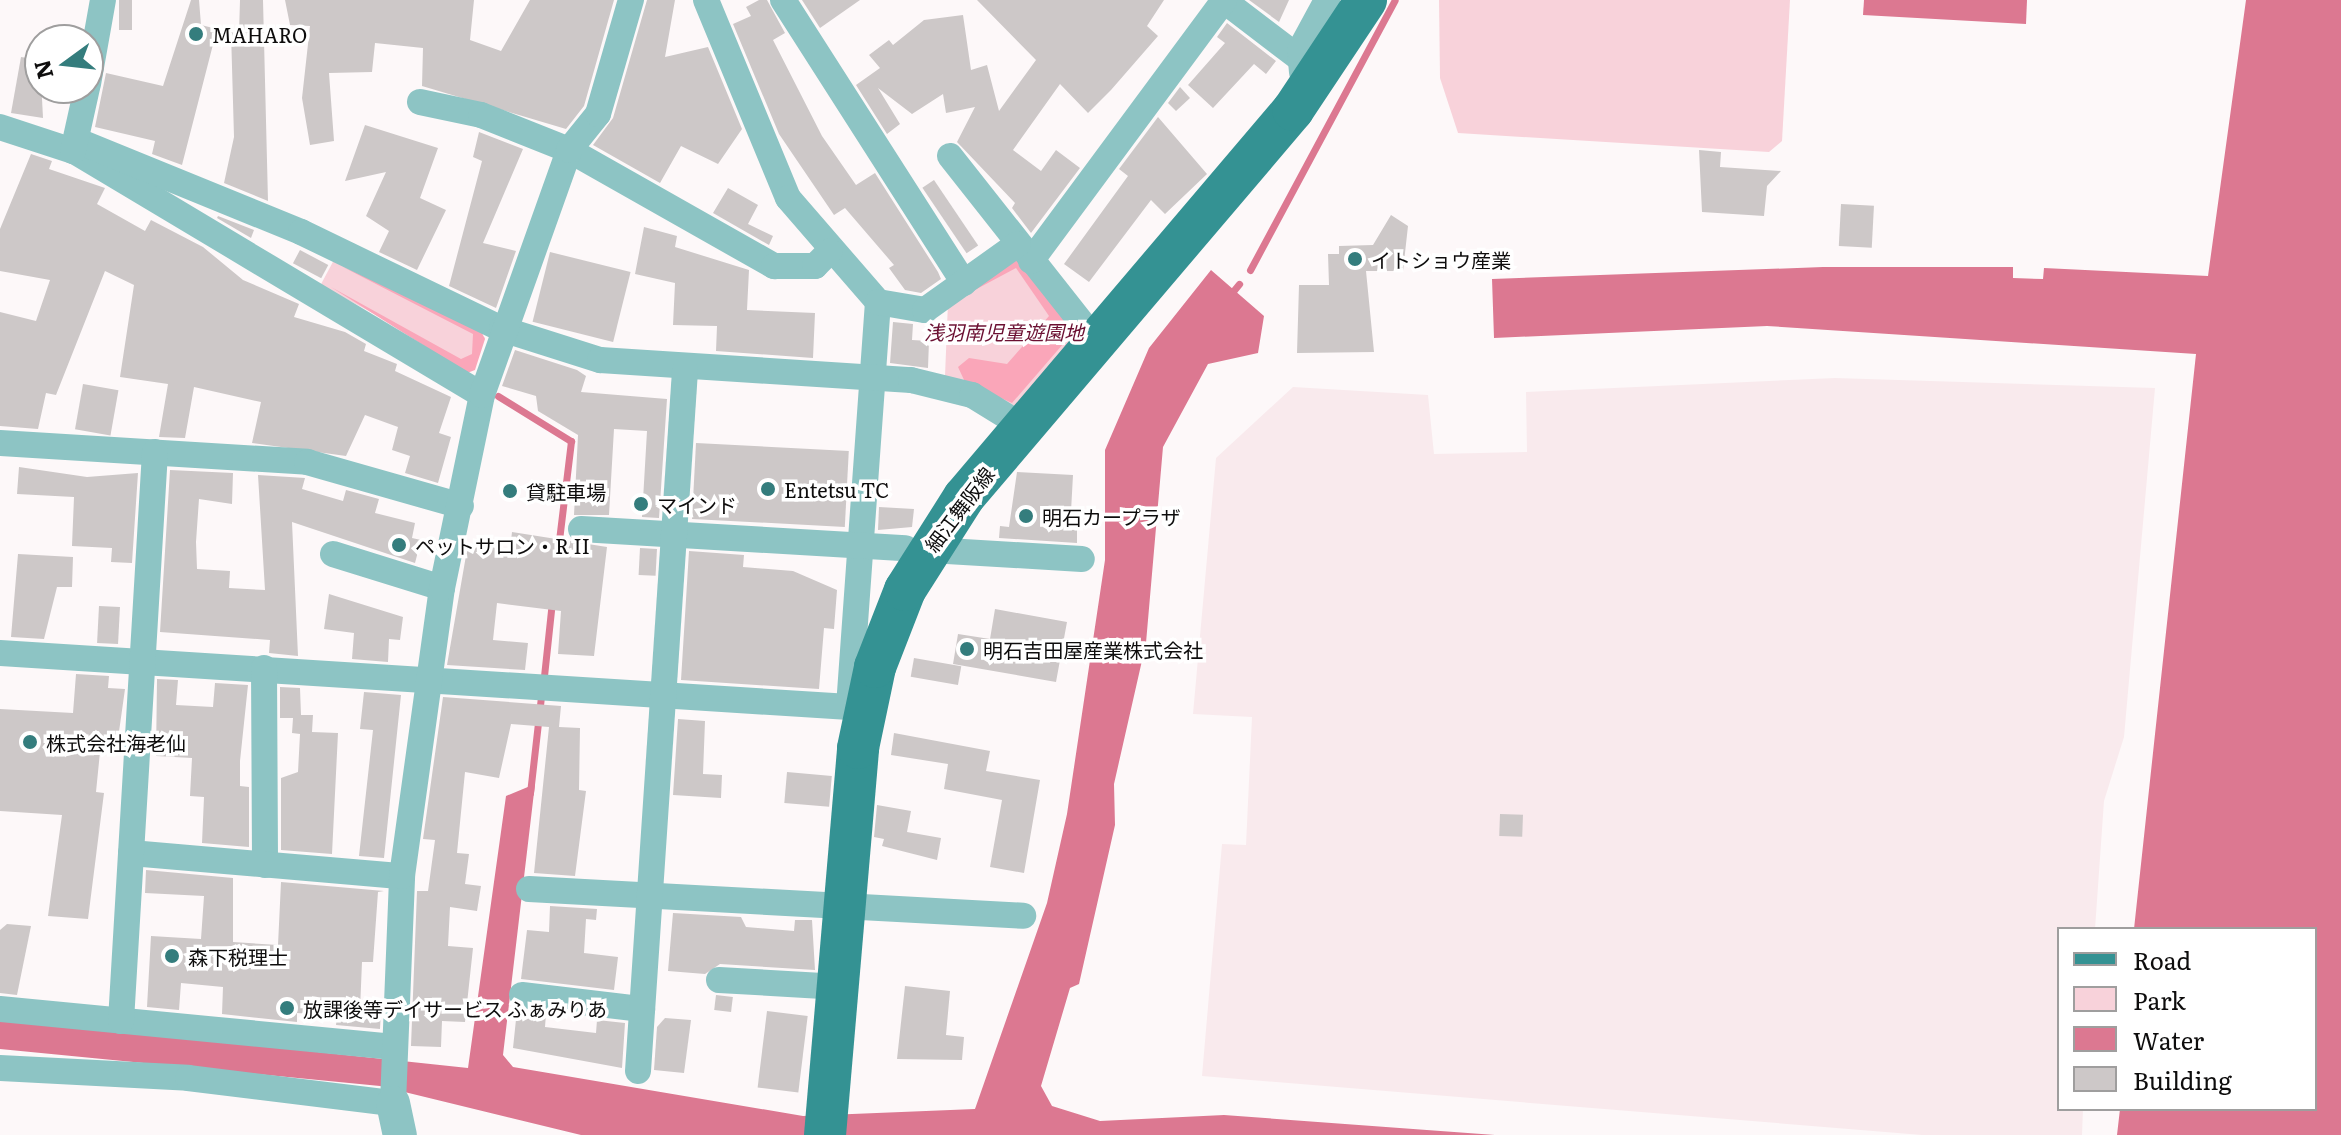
<!DOCTYPE html>
<html>
<head>
<meta charset="utf-8">
<style>
	body { margin:0 }
	#map { position:relative; width:2341px; height:1135px; overflow:hidden; background:#fdf8f9; font-family:Literata,"Noto Sans JP",serif }
	div>[style] { position:absolute }
	[style*='--x'] { left:calc(var(--x)*1px); top:calc(var(--y)*1px); width:calc(var(--w)*1px); rotate:calc(var(--a)*1deg) }
	.built>* { inset:0; background:#f9eaed }
	.green>* { inset:0; background:#f8d2da; transform-origin:0 0 }
	.forest>* { inset:0; background:#faa6b9 }
	.water>* { inset:0; background:#dc7891 }
	.stream>* { height:7px; margin:-3.5px; padding:0 3.5px; transform-origin:3.5px; border-radius:3.5px; background:#dc7891 }
	.building>* { inset:0; background:#cdc8c8; transform-origin:0 0 }
	.minor>* { height:26px; margin:-13px; padding:0 13px; transform-origin:13px; border-radius:13px; background:#8dc4c4 }
	.tertiary>* { height:34px; margin:-17px; padding:0 17px; transform-origin:17px; border-radius:17px; background:#8dc4c4 }
	.primary>* { height:42px; margin:-21px; padding:0 21px; transform-origin:21px; border-radius:21px; background:#349293 }
	.dots>* { width:22px; height:22px; translate:-50% -50%; box-sizing:border-box; border:4px solid #fff; border-radius:50% }
	span { translate:-50% -50%; white-space:nowrap; text-align:center; line-height:1.15; -webkit-text-stroke:7px #fff; paint-order:stroke }
	.poi-label { font-size:20px; color:#0e0d0d }
	.left { translate:0 -50%; text-align:left }
	.park-label { font-size:20px; color:#6b1032; font-style:italic }
	.street-label { font-size:20px; color:#0e0d0d }
	.legend { position:absolute; left:2057px; top:927px; width:260px; height:184px; box-sizing:border-box; background:#fff; border:2px solid #9f9e9e; margin:0; padding:10px 14px; list-style:none; font-size:24px; color:#0e0d0d }
	.legend li { display:flex; align-items:center; gap:16px; height:40px }
	.legend b { width:40px; border:2px solid #9f9e9e }
	.north { position:absolute; left:24px; top:24px; width:80px; height:80px; box-sizing:border-box; background:#fff; border:2px solid #9f9e9e; border-radius:50%; rotate:255deg; font-size:22px; font-weight:700; line-height:32px; text-align:center; color:#0e0d0d }
	.north::after { content:''; display:block; margin:auto; width:28px; height:36px; background:#347d7d; clip-path:polygon(50% 0,100% 100%,50% 72%,0 100%) }
</style>
</head>
<body>
<div id="map">
	<div class="built">
		<div style="clip-path:polygon(1835px 378px,2155px 388px,2124px 737px,2104px 801px,2095px 929px,2059px 929px,2059px 1109px,2083px 1109px,2082px 1135px,1922px 1135px,1202px 1076px,1222px 844px,1246px 845px,1252px 717px,1193px 714px,1216px 458px,1293px 387px,1428px 395px,1434px 454px,1527px 452px,1526px 392px)"></div>
	</div>
	<div class="green">
		<div style="clip-path:polygon(1439px 0,1790px 0,1782px 141px,1769px 152px,1458px 133px,1440px 78px)"></div>
		<div style="clip-path:polygon(1017px 254px,1079px 331px,1015px 406px,945px 376px,948px 302px)"></div>
		<div style="left:335px;top:258px;width:170px;height:31px;rotate:28deg"></div>
	</div>
	<div class="forest">
		<div style="clip-path:polygon(1017px 254px,1076px 329px,1012px 403px,965px 382px,958px 367px,969px 358px,1007px 364px,1049px 316px,1016px 268px,971px 292px)"></div>
		<div style="clip-path:polygon(343px 267px,479px 327px,485px 339px,475px 370px,467px 373px,331px 287px,461px 359px,472px 354px,473px 334px)"></div>
	</div>
	<div class="water">
		<div style="clip-path:polygon(1864px 0,2027px 0,2026px 24px,1863px 15px)"></div>
		<div style="clip-path:polygon(2246px 0,2341px 0,2341px 1135px,2117px 1135px,2120px 1109px,2315px 1109px,2315px 929px,2134px 929px,2196px 354px,1767px 326px,1494px 338px,1492px 279px,1823px 267px,2013px 267px,2013px 278px,2043px 279px,2044px 268px,2208px 276px)"></div>
		<div style="clip-path:polygon(1211px 270px,1264px 316px,1258px 353px,1208px 364px,1163px 447px,1146px 643px,1114px 784px,1115px 825px,1079px 984px,1070px 988px,1041px 1086px,1052px 1106px,1100px 1121px,1224px 1115px,1495px 1135px,581px 1135px,380px 1086px,0 1049px,0 1018px,468px 1068px,506px 796px,535px 784px,503px 1055px,513px 1067px,803px 1116px,975px 1109px,1047px 903px,1067px 814px,1105px 560px,1105px 450px,1149px 348px)"></div>
	</div>
	<div class="stream">
		<div style="--x:1250;--y:270;--w:306;--a:-61.8"></div>
		<div style="--x:1234;--y:290;--w:8;--a:-50"></div>
		<div style="--x:498;--y:396;--w:86;--a:31.7"></div>
		<div style="--x:571;--y:441;--w:109;--a:96.9"></div>
		<div style="--x:544;--y:676;--w:75;--a:-83.9"></div>
		<div style="--x:530;--y:793;--w:98;--a:-83.5"></div>
	</div>
	<div class="building">
		<div style="left:119px;top:0;width:13px;height:30px"></div>
		<div style="clip-path:polygon(191px 0,199px 0,201px 25px,217px 29px,182px 165px,152px 154px,155px 141px,95px 127px,106px 73px,163px 86px)"></div>
		<div style="clip-path:polygon(240px 0,263px 0,268px 201px,224px 183px,234px 137px,231px 32px,239px 34px)"></div>
		<div style="clip-path:polygon(285px 0,474px 0,470px 40px,501px 51px,530px 0,614px 0,584px 106px,566px 129px,422px 86px,423px 48px,375px 43px,372px 72px,329px 73px,334px 141px,310px 145px,302px 98px,310px 26px,290px 25px)"></div>
		<div style="clip-path:polygon(647px 0,675px 0,665px 57px,708px 47px,742px 129px,718px 164px,681px 146px,660px 183px,593px 145px,613px 118px)"></div>
		<div style="clip-path:polygon(759px 0,767px 0,785px 33px,773px 40px,822px 136px,856px 185px,875px 173px,938px 272px,941px 279px,921px 293px,905px 290px,889px 268px,894px 265px,845px 208px,834px 215px,779px 134px,733px 24px,751px 16px,746px 7px)"></div>
		<div style="clip-path:polygon(802px 0,860px 0,820px 28px)"></div>
		<div style="clip-path:polygon(977px 0,1164px 0,1147px 26px,1158px 36px,1111px 90px,1088px 113px,1060px 84px,1013px 150px,1041px 171px,1056px 150px,1080px 168px,1031px 233px,1012px 208px,1015px 203px,957px 142px,975px 107px,946px 113px,943px 94px,912px 114px,878px 88px,900px 124px,887px 134px,856px 85px,880px 68px,869px 55px,889px 40px,893px 45px,924px 20px,963px 15px,971px 70px,987px 65px,999px 111px,1036px 60px)"></div>
		<div style="clip-path:polygon(1249px 0,1289px 0,1279px 22px)"></div>
		<div style="clip-path:polygon(1227px 23px,1276px 61px,1266px 74px,1254px 64px,1213px 108px,1188px 85px,1225px 43px,1217px 37px)"></div>
		<div style="clip-path:polygon(21px 57px,40px 60px,43px 118px,11px 113px)"></div>
		<div style="clip-path:polygon(1180px 87px,1190px 98px,1176px 111px,1168px 103px)"></div>
		<div style="clip-path:polygon(1158px 117px,1207px 174px,1165px 214px,1151px 200px,1089px 282px,1064px 264px,1128px 176px,1119px 169px)"></div>
		<div style="clip-path:polygon(365px 125px,438px 148px,420px 198px,446px 210px,417px 270px,379px 252px,389px 231px,366px 216px,386px 172px,345px 181px)"></div>
		<div style="clip-path:polygon(479px 132px,523px 149px,483px 243px,516px 251px,496px 308px,449px 286px,482px 161px,473px 157px)"></div>
		<div style="clip-path:polygon(1699px 150px,1721px 152px,1720px 167px,1781px 171px,1767px 186px,1764px 216px,1702px 212px)"></div>
		<div style="clip-path:polygon(31px 154px,52px 161px,49px 169px,105px 188px,97px 204px,145px 231px,151px 220px,203px 247px,243px 280px,299px 304px,294px 317px,345px 332px,366px 344px,364px 351px,397px 364px,395px 371px,451px 397px,439px 433px,451px 437px,438px 483px,405px 473px,410px 456px,392px 450px,398px 427px,365px 415px,346px 456px,252px 443px,261px 402px,194px 387px,185px 438px,159px 437px,168px 384px,120px 377px,134px 285px,105px 271px,56px 395px,46px 393px,38px 429px,0 426px,0 312px,36px 321px,50px 280px,0 271px,0 229px)"></div>
		<div style="left:934px;top:180px;width:79px;height:14px;rotate:56deg"></div>
		<div style="clip-path:polygon(728px 188px,758px 205px,748px 224px,773px 236px,769px 245px,713px 213px)"></div>
		<div style="left:1841px;top:204px;width:33px;height:42px;rotate:3deg"></div>
		<div style="clip-path:polygon(1391px 215px,1408px 226px,1403px 271px,1366px 271px,1374px 352px,1297px 353px,1299px 285px,1329px 285px,1328px 254px,1339px 254px,1339px 246px,1373px 245px)"></div>
		<div style="clip-path:polygon(218px 216px,254px 230px,251px 238px,217px 218px)"></div>
		<div style="clip-path:polygon(644px 227px,677px 236px,675px 247px,749px 270px,747px 310px,815px 313px,813px 358px,716px 351px,717px 326px,673px 325px,675px 283px,635px 274px)"></div>
		<div style="left:300px;top:250px;width:32px;height:15px;rotate:28deg"></div>
		<div style="left:550px;top:252px;width:83px;height:72px;rotate:14deg"></div>
		<div style="clip-path:polygon(893px 322px,913px 324px,912px 340px,929px 341px,928px 368px,890px 363px)"></div>
		<div style="clip-path:polygon(515px 350px,577px 370px,586px 376px,581px 392px,667px 399px,659px 518px,642px 517px,647px 431px,614px 429px,609px 515px,574px 515px,578px 435px,538px 411px,536px 396px,502px 386px)"></div>
		<div style="left:83px;top:384px;width:36px;height:46px;rotate:10deg"></div>
		<div style="left:696px;top:443px;width:153px;height:76px;rotate:3deg"></div>
		<div style="clip-path:polygon(19px 467px,87px 477px,138px 473px,132px 563px,111px 562px,112px 548px,72px 546px,74px 497px,17px 494px)"></div>
		<div style="clip-path:polygon(170px 470px,233px 473px,232px 504px,199px 499px,196px 542px,197px 569px,230px 571px,229px 588px,265px 590px,258px 475px,305px 478px,302px 489px,343px 501px,346px 490px,379px 499px,375px 513px,415px 523px,412px 538px,421px 540px,415px 563px,292px 522px,298px 656px,269px 653px,270px 640px,160px 632px)"></div>
		<div style="clip-path:polygon(1017px 472px,1073px 475px,1070px 530px,1077px 530px,1077px 543px,999px 538px,1000px 526px,1009px 527px)"></div>
		<div style="clip-path:polygon(879px 507px,914px 509px,912px 527px,878px 530px)"></div>
		<div style="clip-path:polygon(512px 532px,607px 547px,594px 656px,558px 654px,561px 611px,497px 603px,493px 640px,528px 643px,525px 670px,447px 665px,468px 544px,510px 549px)"></div>
		<div style="left:640px;top:548px;width:17px;height:27px;rotate:3deg"></div>
		<div style="clip-path:polygon(689px 551px,744px 555px,743px 567px,793px 571px,837px 590px,834px 629px,824px 628px,819px 689px,681px 680px)"></div>
		<div style="clip-path:polygon(18px 554px,73px 557px,72px 587px,57px 587px,44px 639px,11px 637px)"></div>
		<div style="clip-path:polygon(329px 594px,403px 617px,400px 640px,389px 639px,388px 662px,352px 659px,354px 633px,324px 629px)"></div>
		<div style="left:99px;top:606px;width:21px;height:37px;rotate:3deg"></div>
		<div style="clip-path:polygon(995px 609px,1067px 622px,1056px 682px,953px 664px,958px 634px,990px 639px)"></div>
		<div style="left:914px;top:658px;width:48px;height:19px;rotate:10deg"></div>
		<div style="clip-path:polygon(76px 674px,109px 676px,108px 688px,125px 689px,116px 753px,100px 752px,96px 792px,104px 793px,88px 919px,48px 916px,62px 815px,0 811px,0 709px,73px 713px)"></div>
		<div style="clip-path:polygon(157px 679px,178px 680px,176px 705px,213px 707px,215px 683px,248px 685px,240px 761px,240px 786px,249px 787px,249px 847px,202px 843px,204px 797px,190px 796px,192px 758px,156px 756px)"></div>
		<div style="clip-path:polygon(280px 687px,300px 688px,301px 715px,313px 715px,312px 732px,338px 733px,332px 854px,281px 850px,281px 778px,298px 772px,300px 734px,292px 733px,293px 718px,280px 718px)"></div>
		<div style="clip-path:polygon(364px 692px,401px 695px,384px 858px,359px 856px,373px 730px,360px 729px)"></div>
		<div style="clip-path:polygon(443px 697px,561px 706px,559px 727px,580px 728px,579px 790px,586px 791px,575px 876px,534px 873px,549px 727px,511px 724px,499px 778px,465px 772px,457px 853px,469px 854px,465px 884px,481px 886px,477px 911px,450px 907px,448px 946px,473px 948px,465px 1022px,442px 1021px,441px 1047px,411px 1046px,417px 891px,428px 891px,435px 840px,423px 839px)"></div>
		<div style="clip-path:polygon(678px 719px,705px 721px,703px 774px,722px 775px,721px 798px,673px 795px)"></div>
		<div style="clip-path:polygon(894px 733px,990px 751px,986px 771px,1040px 780px,1024px 873px,990px 867px,1002px 800px,944px 789px,948px 764px,891px 755px)"></div>
		<div style="left:787px;top:772px;width:45px;height:31px;rotate:5deg"></div>
		<div style="clip-path:polygon(877px 805px,911px 811px,907px 832px,941px 838px,937px 860px,882px 846px,884px 839px,874px 837px)"></div>
		<div style="left:1500px;top:814px;width:23px;height:22px;rotate:2deg"></div>
		<div style="clip-path:polygon(146px 870px,233px 878px,233px 942px,278px 945px,281px 882px,384px 891px,378px 892px,373px 962px,362px 962px,360px 1010px,381px 1011px,380px 1029px,336px 1025px,337px 1016px,297px 1013px,297px 1022px,222px 1014px,223px 987px,181px 983px,179px 1010px,147px 1007px,151px 936px,201px 939px,204px 896px,145px 893px)"></div>
		<div style="clip-path:polygon(550px 906px,597px 909px,596px 920px,586px 919px,584px 953px,618px 957px,614px 990px,521px 979px,527px 930px,549px 932px)"></div>
		<div style="clip-path:polygon(673px 913px,741px 917px,746px 927px,794px 931px,795px 920px,812px 920px,815px 970px,720px 964px,705px 974px,668px 971px)"></div>
		<div style="clip-path:polygon(7px 924px,31px 926px,17px 995px,0 993px,0 930px)"></div>
		<div style="clip-path:polygon(905px 986px,950px 991px,946px 1035px,964px 1037px,962px 1060px,897px 1059px)"></div>
		<div style="left:716px;top:995px;width:17px;height:15px;rotate:7deg"></div>
		<div style="clip-path:polygon(517px 1010px,546px 1014px,545px 1027px,596px 1033px,597px 1020px,625px 1023px,622px 1068px,513px 1048px)"></div>
		<div style="left:767px;top:1011px;width:41px;height:77px;rotate:7deg"></div>
		<div style="clip-path:polygon(665px 1018px,691px 1020px,684px 1073px,654px 1070px,657px 1027px)"></div>
	</div>
	<div class="minor">
		<div style="--x:706;--y:0;--w:214;--a:67.5"></div>
		<div style="--x:788;--y:198;--w:138;--a:49.1"></div>
		<div style="--x:878;--y:302;--w:403;--a:94.1"></div>
		<div style="--x:783;--y:0;--w:336;--a:57.4"></div>
		<div style="--x:1223;--y:0;--w:96;--a:37.3"></div>
		<div style="--x:1302;--y:72;--w:22;--a:-95"></div>
		<div style="--x:1300;--y:50;--w:57;--a:-61.6"></div>
		<div style="--x:88;--y:84;--w:85;--a:-79.9"></div>
		<div style="--x:420;--y:102;--w:62;--a:12"></div>
		<div style="--x:481;--y:115;--w:95;--a:21.7"></div>
		<div style="--x:569;--y:150;--w:236;--a:29.5"></div>
		<div style="--x:774;--y:266;--w:41;--a:0"></div>
		<div style="--x:815;--y:266;--w:21;--a:-45"></div>
		<div style="--x:0;--y:127;--w:80;--a:18.2"></div>
		<div style="--x:76;--y:152;--w:473;--a:30.9"></div>
		<div style="--x:78;--y:141;--w:241;--a:22.2"></div>
		<div style="--x:301;--y:232;--w:223;--a:25.8"></div>
		<div style="--x:502;--y:329;--w:103;--a:17.6"></div>
		<div style="--x:600;--y:360;--w:312;--a:3.7"></div>
		<div style="--x:911;--y:380;--w:63;--a:13.8"></div>
		<div style="--x:972;--y:395;--w:61;--a:31.6"></div>
		<div style="--x:73;--y:151;--w:65;--a:-77.5"></div>
		<div style="--x:950;--y:156;--w:236;--a:51.7"></div>
		<div style="--x:1031;--y:261;--w:325;--a:-53.5"></div>
		<div style="--x:878;--y:302;--w:48;--a:9.7"></div>
		<div style="--x:925;--y:310;--w:114;--a:-35.4"></div>
		<div style="--x:0;--y:443;--w:308;--a:3.5"></div>
		<div style="--x:307;--y:462;--w:160;--a:15.9"></div>
		<div style="--x:581;--y:529;--w:325;--a:3.4"></div>
		<div style="--x:932;--y:542;--w:17;--a:31"></div>
		<div style="--x:947;--y:551;--w:135;--a:3.4"></div>
		<div style="--x:333;--y:554;--w:114;--a:17.3"></div>
		<div style="--x:0;--y:653;--w:867;--a:3.64"></div>
		<div style="--x:264;--y:668;--w:197;--a:89.7"></div>
		<div style="--x:131;--y:853;--w:272;--a:4.9"></div>
		<div style="--x:529;--y:889;--w:495;--a:3.1"></div>
		<div style="--x:719;--y:980;--w:121;--a:3.3"></div>
		<div style="--x:522;--y:995;--w:121;--a:6.7"></div>
		<div style="--x:0;--y:1009;--w:396;--a:5.5"></div>
		<div style="--x:121;--y:1021;--w:570;--a:-86.58"></div>
		<div style="--x:0;--y:1068;--w:188;--a:3"></div>
		<div style="--x:188;--y:1078;--w:207;--a:7"></div>
		<div style="--x:393;--y:1103;--w:227;--a:-87.7"></div>
		<div style="--x:402;--y:876;--w:291;--a:-82.1"></div>
		<div style="--x:442;--y:588;--w:197;--a:-78.3"></div>
		<div style="--x:482;--y:395;--w:260;--a:-70.4"></div>
		<div style="--x:569;--y:150;--w:46;--a:-51.1"></div>
		<div style="--x:598;--y:114;--w:119;--a:-73.9"></div>
		<div style="--x:638;--y:1071;--w:702;--a:-86.16"></div>
	</div>
	<div class="tertiary">
		<div style="--x:393;--y:1103;--w:33;--a:78"></div>
	</div>
	<div class="primary">
		<div style="--x:825;--y:1135;--w:388;--a:-85.1"></div>
		<div style="--x:858;--y:748;--w:83;--a:-78.1"></div>
		<div style="--x:875;--y:667;--w:83;--a:-68.7"></div>
		<div style="--x:905;--y:590;--w:110;--a:-57.6"></div>
		<div style="--x:964;--y:497;--w:508;--a:-49.63"></div>
		<div style="--x:1293;--y:110;--w:132;--a:-56.4"></div>
	</div>
	<div class="dots">
		<div style="left:196px;top:34px;background:#347d7d"></div>
		<div style="left:1355px;top:259px;background:#347d7d"></div>
		<div style="left:768px;top:489px;background:#347d7d"></div>
		<div style="left:510px;top:491px;background:#347d7d"></div>
		<div style="left:641px;top:504px;background:#347d7d"></div>
		<div style="left:1026px;top:516px;background:#347d7d"></div>
		<div style="left:399px;top:545px;background:#347d7d"></div>
		<div style="left:967px;top:649px;background:#347d7d"></div>
		<div style="left:30px;top:742px;background:#347d7d"></div>
		<div style="left:172px;top:956px;background:#347d7d"></div>
		<div style="left:287px;top:1008px;background:#347d7d"></div>
	</div>
	<div class="poi-label">
		<span class="left" style="left:212px;top:34px">MAHARO</span>
		<span class="left" style="left:1371px;top:259px">イトショウ産業</span>
		<span class="left" style="left:784px;top:489px">Entetsu TC</span>
		<span class="left" style="left:526px;top:491px">貸駐車場</span>
		<span class="left" style="left:657px;top:504px">マインド</span>
		<span class="left" style="left:1042px;top:516px">明石カープラザ</span>
		<span class="left" style="left:415px;top:545px">ペットサロン・R II</span>
		<span class="left" style="left:983px;top:649px">明石吉田屋産業株式会社</span>
		<span class="left" style="left:46px;top:742px">株式会社海老仙</span>
		<span class="left" style="left:188px;top:956px">森下税理士</span>
		<span class="left" style="left:303px;top:1008px">放課後等デイサービス ふぁみりあ</span>
	</div>
	<div class="park-label">
		<span style="left:1004px;top:331px">浅羽南児童遊園地</span>
	</div>
	<div class="street-label">
		<span style="left:959px;top:509px;rotate:-53deg">細江舞阪線</span>
	</div>
	<ul class="legend">
	<li><b style="height:10px;background:#349293"></b>Road</li>
	<li><b style="height:22px;background:#f8d2da"></b>Park</li>
	<li><b style="height:22px;background:#dc7891"></b>Water</li>
	<li><b style="height:22px;background:#cdc8c8"></b>Building</li>
	</ul>
	<div class="north">N</div>
</div>
</body>
</html>
